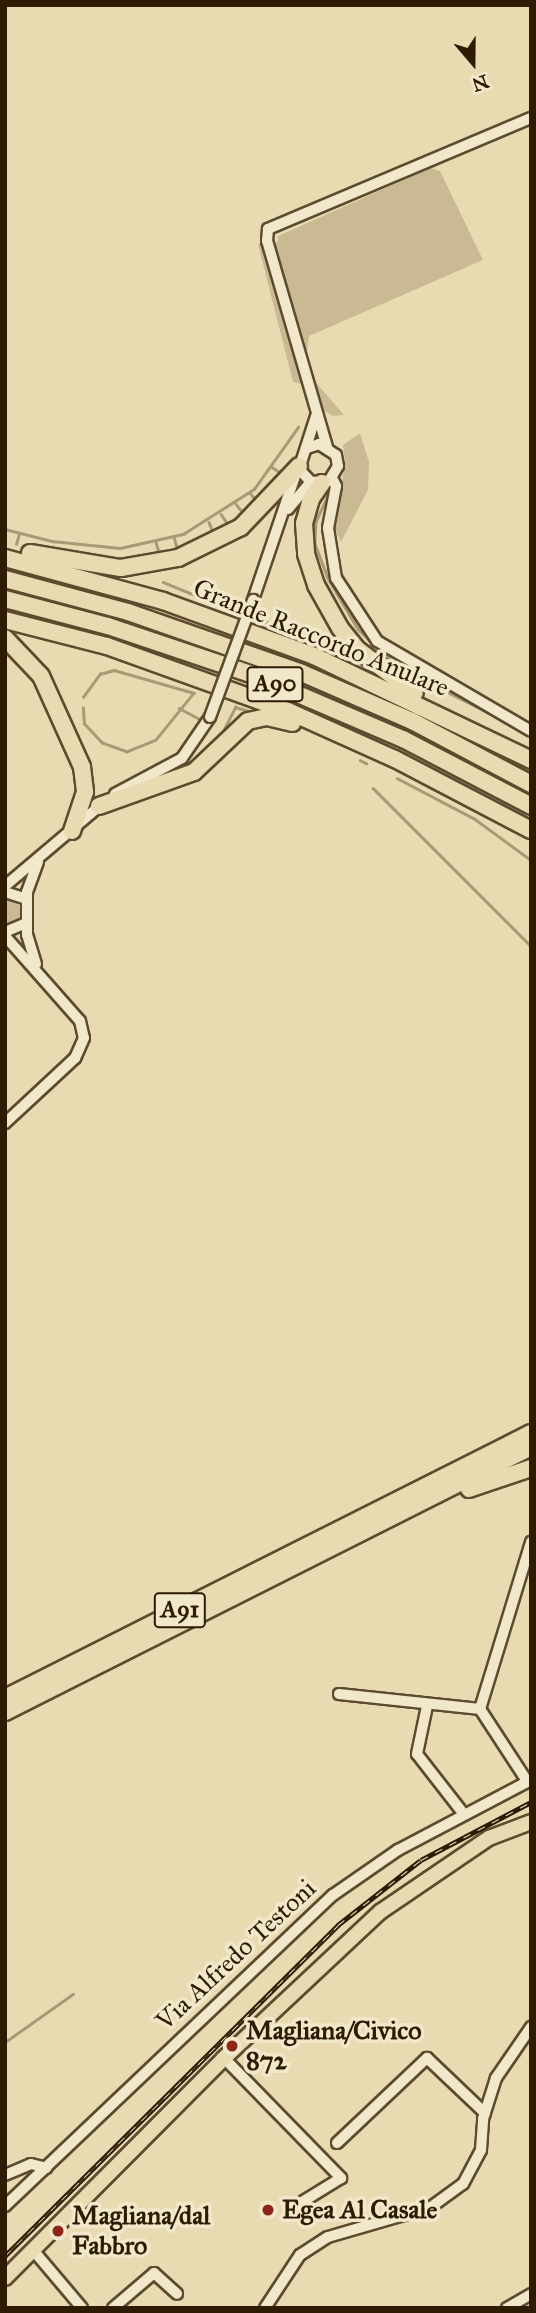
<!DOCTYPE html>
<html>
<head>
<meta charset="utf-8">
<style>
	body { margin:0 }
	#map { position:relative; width:536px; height:2313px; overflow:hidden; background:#e9dbb1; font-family:"IM FELL Great Primer",serif }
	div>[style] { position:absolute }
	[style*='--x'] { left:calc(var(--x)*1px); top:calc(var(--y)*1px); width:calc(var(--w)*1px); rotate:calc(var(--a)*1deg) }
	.green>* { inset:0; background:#c9ba93 }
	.stream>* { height:2.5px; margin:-1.25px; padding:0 1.25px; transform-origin:1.25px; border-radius:1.25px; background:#a99a76 }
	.roads { filter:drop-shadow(2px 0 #5c4b2e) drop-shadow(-2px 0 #5c4b2e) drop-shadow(0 2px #5c4b2e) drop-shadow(0 -2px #5c4b2e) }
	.minor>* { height:10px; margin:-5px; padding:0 5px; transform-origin:5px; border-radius:5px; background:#f1e8cc }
	.major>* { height:14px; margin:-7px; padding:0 7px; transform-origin:7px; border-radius:7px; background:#e9dbb1 }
	.highway>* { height:16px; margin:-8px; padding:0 8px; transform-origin:8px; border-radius:8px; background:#e9dbb1 }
	.rail>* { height:5px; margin-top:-2.5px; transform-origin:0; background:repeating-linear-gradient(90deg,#f1e8cc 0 8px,#2d1b03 0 16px); box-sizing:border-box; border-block:2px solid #2d1b03 }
	.bridges { filter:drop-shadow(2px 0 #5c4b2e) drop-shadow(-2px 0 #5c4b2e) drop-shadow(0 2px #5c4b2e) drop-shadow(0 -2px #5c4b2e) }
	.minor-bridge>* { height:10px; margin:-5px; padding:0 5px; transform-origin:5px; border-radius:5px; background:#f1e8cc }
	.dots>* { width:19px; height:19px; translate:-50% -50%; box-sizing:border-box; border:4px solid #f1e8cc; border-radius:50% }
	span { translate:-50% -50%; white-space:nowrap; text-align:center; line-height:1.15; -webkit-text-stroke:7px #f1e8cc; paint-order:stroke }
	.shield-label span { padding:2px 5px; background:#f1e8cc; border:2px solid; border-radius:5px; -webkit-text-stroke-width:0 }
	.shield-label { font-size:24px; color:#2d1b03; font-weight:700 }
	.street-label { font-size:26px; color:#2d1b03 }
	.poi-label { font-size:26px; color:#2d1b03; font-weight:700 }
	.left { translate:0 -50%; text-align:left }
	.frame { position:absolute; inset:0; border:7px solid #2d1b03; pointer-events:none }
	.north { position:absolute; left:438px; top:28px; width:70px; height:70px; -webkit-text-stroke:5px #f1e8cc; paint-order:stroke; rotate:160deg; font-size:19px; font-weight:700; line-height:28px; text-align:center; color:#2d1b03 }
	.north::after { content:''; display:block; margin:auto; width:24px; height:32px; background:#2d1b03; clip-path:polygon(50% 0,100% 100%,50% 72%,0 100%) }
</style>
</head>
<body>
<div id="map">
	<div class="green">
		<div style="clip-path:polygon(431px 168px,440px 171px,483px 260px,309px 336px,306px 359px,312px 378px,344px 415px,333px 416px,316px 406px,310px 386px,293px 382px,258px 244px,278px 242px,278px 236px)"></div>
		<div style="clip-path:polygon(360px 433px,369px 462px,368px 490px,341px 542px,334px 527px,345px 464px,343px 445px)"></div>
		<div style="clip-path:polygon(5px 897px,21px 907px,19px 922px,5px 927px)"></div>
	</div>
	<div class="stream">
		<div style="--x:272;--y:467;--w:14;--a:34"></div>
		<div style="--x:250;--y:493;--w:12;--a:48"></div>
		<div style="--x:328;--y:496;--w:29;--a:115"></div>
		<div style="--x:316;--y:522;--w:22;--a:93"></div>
		<div style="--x:315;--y:544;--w:36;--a:69"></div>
		<div style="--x:328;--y:578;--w:59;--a:59.5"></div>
		<div style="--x:358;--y:629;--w:55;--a:43.5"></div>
		<div style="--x:398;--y:667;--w:106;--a:26.8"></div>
		<div style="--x:236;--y:504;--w:14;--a:51"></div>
		<div style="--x:221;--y:514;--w:14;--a:56"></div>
		<div style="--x:209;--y:522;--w:14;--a:69"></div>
		<div style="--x:5;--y:529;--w:49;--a:14.3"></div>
		<div style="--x:52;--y:541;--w:68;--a:5.9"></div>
		<div style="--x:120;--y:548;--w:65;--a:-12.5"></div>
		<div style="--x:183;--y:534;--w:84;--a:-32.4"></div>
		<div style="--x:254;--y:489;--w:76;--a:-54.6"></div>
		<div style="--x:174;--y:537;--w:15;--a:74"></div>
		<div style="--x:156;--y:542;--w:15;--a:74"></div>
		<div style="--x:16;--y:544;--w:10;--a:-73"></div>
		<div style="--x:163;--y:582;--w:79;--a:22.3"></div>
		<div style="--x:257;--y:619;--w:79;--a:17.7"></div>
		<div style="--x:83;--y:697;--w:29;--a:-54"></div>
		<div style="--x:100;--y:674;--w:15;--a:-16"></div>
		<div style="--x:114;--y:670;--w:83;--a:16"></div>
		<div style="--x:194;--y:693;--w:60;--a:129"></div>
		<div style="--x:156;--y:740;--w:31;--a:158"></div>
		<div style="--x:127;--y:752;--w:27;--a:-160"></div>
		<div style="--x:102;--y:743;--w:26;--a:-133"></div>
		<div style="--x:84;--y:724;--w:16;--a:-94"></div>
		<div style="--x:179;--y:708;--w:24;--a:28"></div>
		<div style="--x:220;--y:737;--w:34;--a:-63"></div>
		<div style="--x:235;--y:707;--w:15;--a:16"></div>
		<div style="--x:360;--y:760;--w:7;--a:27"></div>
		<div style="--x:397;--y:778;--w:88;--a:27.7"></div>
		<div style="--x:475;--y:819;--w:69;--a:36.2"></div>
		<div style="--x:373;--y:788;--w:223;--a:45"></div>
		<div style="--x:5;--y:2042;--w:83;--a:-35.2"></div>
	</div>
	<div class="roads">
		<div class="minor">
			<div style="--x:327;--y:447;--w:215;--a:-106.2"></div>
			<div style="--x:267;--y:241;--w:12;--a:-85"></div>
			<div style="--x:268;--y:229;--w:285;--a:-22.9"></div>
			<div style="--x:307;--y:448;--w:13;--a:-18"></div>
			<div style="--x:319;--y:444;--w:20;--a:33"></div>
			<div style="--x:336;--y:455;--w:11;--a:80"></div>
			<div style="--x:338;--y:466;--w:17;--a:121"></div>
			<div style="--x:329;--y:481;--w:18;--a:177"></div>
			<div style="--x:311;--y:482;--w:18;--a:-133"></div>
			<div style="--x:299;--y:469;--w:56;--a:-72.2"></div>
			<div style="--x:332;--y:478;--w:9;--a:63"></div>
			<div style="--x:336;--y:486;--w:43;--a:100.8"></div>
			<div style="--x:328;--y:528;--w:51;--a:80.9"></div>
			<div style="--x:336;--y:578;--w:75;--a:56.9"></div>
			<div style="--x:377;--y:641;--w:178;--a:30.3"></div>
			<div style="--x:288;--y:509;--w:35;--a:-50"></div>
			<div style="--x:253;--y:600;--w:134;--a:-71.3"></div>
			<div style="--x:115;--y:794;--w:76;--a:-28.2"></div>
			<div style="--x:182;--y:758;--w:50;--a:-55.7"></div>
			<div style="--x:5;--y:886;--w:127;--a:-40.2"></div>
			<div style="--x:5;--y:892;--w:22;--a:18"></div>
			<div style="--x:5;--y:932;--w:23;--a:-23"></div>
			<div style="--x:5;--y:936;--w:113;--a:48.6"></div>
			<div style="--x:80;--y:1021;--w:17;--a:77"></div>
			<div style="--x:84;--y:1038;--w:22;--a:114"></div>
			<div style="--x:75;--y:1058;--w:96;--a:137.1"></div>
			<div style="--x:36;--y:964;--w:30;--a:-107"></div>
			<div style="--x:27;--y:935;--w:43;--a:-90"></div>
			<div style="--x:27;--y:892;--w:32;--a:-70"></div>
			<div style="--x:339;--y:1694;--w:142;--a:6.1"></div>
			<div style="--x:427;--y:1706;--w:49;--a:101.8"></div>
			<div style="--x:417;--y:1754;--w:75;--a:52.1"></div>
			<div style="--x:527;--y:1781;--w:86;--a:-123.1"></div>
			<div style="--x:480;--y:1709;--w:175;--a:-73"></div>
			<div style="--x:224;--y:2058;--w:168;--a:45.7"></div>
			<div style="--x:341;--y:2178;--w:52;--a:148.5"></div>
			<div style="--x:337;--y:2143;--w:124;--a:-43.4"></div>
			<div style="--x:427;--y:2058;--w:80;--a:43.5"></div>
			<div style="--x:5;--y:2175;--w:28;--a:-23"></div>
			<div style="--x:31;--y:2164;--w:16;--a:14"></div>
			<div style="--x:5;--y:2206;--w:452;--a:-43.5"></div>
			<div style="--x:333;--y:1895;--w:79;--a:-34.7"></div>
			<div style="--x:398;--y:1850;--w:150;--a:-27.8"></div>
			<div style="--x:33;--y:2250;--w:76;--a:49.8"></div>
			<div style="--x:113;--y:2308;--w:54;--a:-40.5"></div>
			<div style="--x:154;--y:2273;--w:31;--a:42"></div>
			<div style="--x:265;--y:2308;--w:64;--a:-56.6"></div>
			<div style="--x:300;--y:2255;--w:33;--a:-33"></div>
			<div style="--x:328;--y:2237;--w:107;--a:-16.2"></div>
			<div style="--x:431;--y:2207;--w:39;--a:-36"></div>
			<div style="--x:463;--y:2184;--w:38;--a:-62"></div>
			<div style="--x:481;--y:2150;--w:31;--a:-86"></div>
			<div style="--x:483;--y:2119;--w:43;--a:-72.4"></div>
			<div style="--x:496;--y:2078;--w:62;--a:-55.5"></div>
			<div style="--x:507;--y:2308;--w:28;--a:-30"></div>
		</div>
		<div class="major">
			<div style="--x:5;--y:2278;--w:310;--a:-45.1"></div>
			<div style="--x:224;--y:2058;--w:214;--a:-43.1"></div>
			<div style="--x:380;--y:1912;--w:132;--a:-34.2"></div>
			<div style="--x:489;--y:1838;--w:45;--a:-20.9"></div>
		</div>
		<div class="highway">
			<div style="--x:322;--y:483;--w:19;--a:125"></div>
			<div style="--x:311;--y:499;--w:25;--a:106"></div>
			<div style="--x:304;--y:523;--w:31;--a:86"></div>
			<div style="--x:306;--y:554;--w:33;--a:72"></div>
			<div style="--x:316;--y:585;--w:49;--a:60.8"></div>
			<div style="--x:340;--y:628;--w:28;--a:51"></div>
			<div style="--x:358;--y:650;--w:71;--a:37"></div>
			<div style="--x:30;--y:553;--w:92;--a:9.4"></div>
			<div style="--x:121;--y:568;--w:58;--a:-10"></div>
			<div style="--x:178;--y:558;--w:70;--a:-26.2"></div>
			<div style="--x:241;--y:527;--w:84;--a:-46.4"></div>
			<div style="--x:5;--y:558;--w:164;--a:15.2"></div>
			<div style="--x:163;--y:601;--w:161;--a:20"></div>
			<div style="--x:314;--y:656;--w:241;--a:25.6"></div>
			<div style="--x:5;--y:579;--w:127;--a:15"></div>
			<div style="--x:128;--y:612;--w:184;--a:19.3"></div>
			<div style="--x:302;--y:673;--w:120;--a:23.6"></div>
			<div style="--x:412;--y:721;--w:135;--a:27.9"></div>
			<div style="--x:5;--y:599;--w:106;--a:14.7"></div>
			<div style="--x:108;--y:626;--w:151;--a:18.6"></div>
			<div style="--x:251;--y:674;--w:165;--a:23.2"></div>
			<div style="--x:403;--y:739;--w:144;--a:27.6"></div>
			<div style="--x:5;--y:620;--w:105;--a:14.3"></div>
			<div style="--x:107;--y:646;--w:192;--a:19.8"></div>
			<div style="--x:288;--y:711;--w:117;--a:24.2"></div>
			<div style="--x:395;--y:759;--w:153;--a:27.6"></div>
			<div style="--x:5;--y:638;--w:52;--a:46.5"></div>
			<div style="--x:41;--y:676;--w:100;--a:65.7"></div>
			<div style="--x:82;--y:767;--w:25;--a:83"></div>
			<div style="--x:85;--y:792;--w:41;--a:108.4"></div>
			<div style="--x:99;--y:806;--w:101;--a:-19.7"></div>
			<div style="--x:194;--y:772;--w:74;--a:-43.4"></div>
			<div style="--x:248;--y:721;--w:19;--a:-12"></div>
			<div style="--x:267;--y:717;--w:26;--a:13"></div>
			<div style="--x:469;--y:1489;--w:65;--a:-18.7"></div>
			<div style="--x:5;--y:1698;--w:589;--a:-26.74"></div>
			<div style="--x:5;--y:1712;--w:589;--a:-26.74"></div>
		</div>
	</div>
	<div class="rail">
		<div style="--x:5;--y:2256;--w:470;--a:-44.8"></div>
		<div style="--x:338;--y:1925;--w:105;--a:-38.1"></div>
		<div style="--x:421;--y:1860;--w:124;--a:-27.8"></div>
	</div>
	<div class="bridges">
		<div class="minor-bridge">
			<div style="--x:210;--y:717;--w:125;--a:-69.8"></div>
		</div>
	</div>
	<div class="dots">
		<div style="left:232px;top:2046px;background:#8f2418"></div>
		<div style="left:268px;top:2210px;background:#8f2418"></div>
		<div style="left:58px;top:2231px;background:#8f2418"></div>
	</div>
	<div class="shield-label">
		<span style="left:275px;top:684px">A90</span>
		<span style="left:180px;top:1610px">A91</span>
	</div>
	<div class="street-label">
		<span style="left:321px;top:638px;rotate:22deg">Grande Raccordo Anulare</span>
		<span style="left:236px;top:1955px;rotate:-43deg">Via Alfredo Testoni</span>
	</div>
	<div class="poi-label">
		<span class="left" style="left:246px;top:2046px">Magliana/Civico<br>872</span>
		<span class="left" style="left:282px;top:2210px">Egea Al Casale</span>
		<span class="left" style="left:72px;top:2231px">Magliana/dal<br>Fabbro</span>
	</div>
	<div class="frame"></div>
	<div class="north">N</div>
</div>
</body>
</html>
